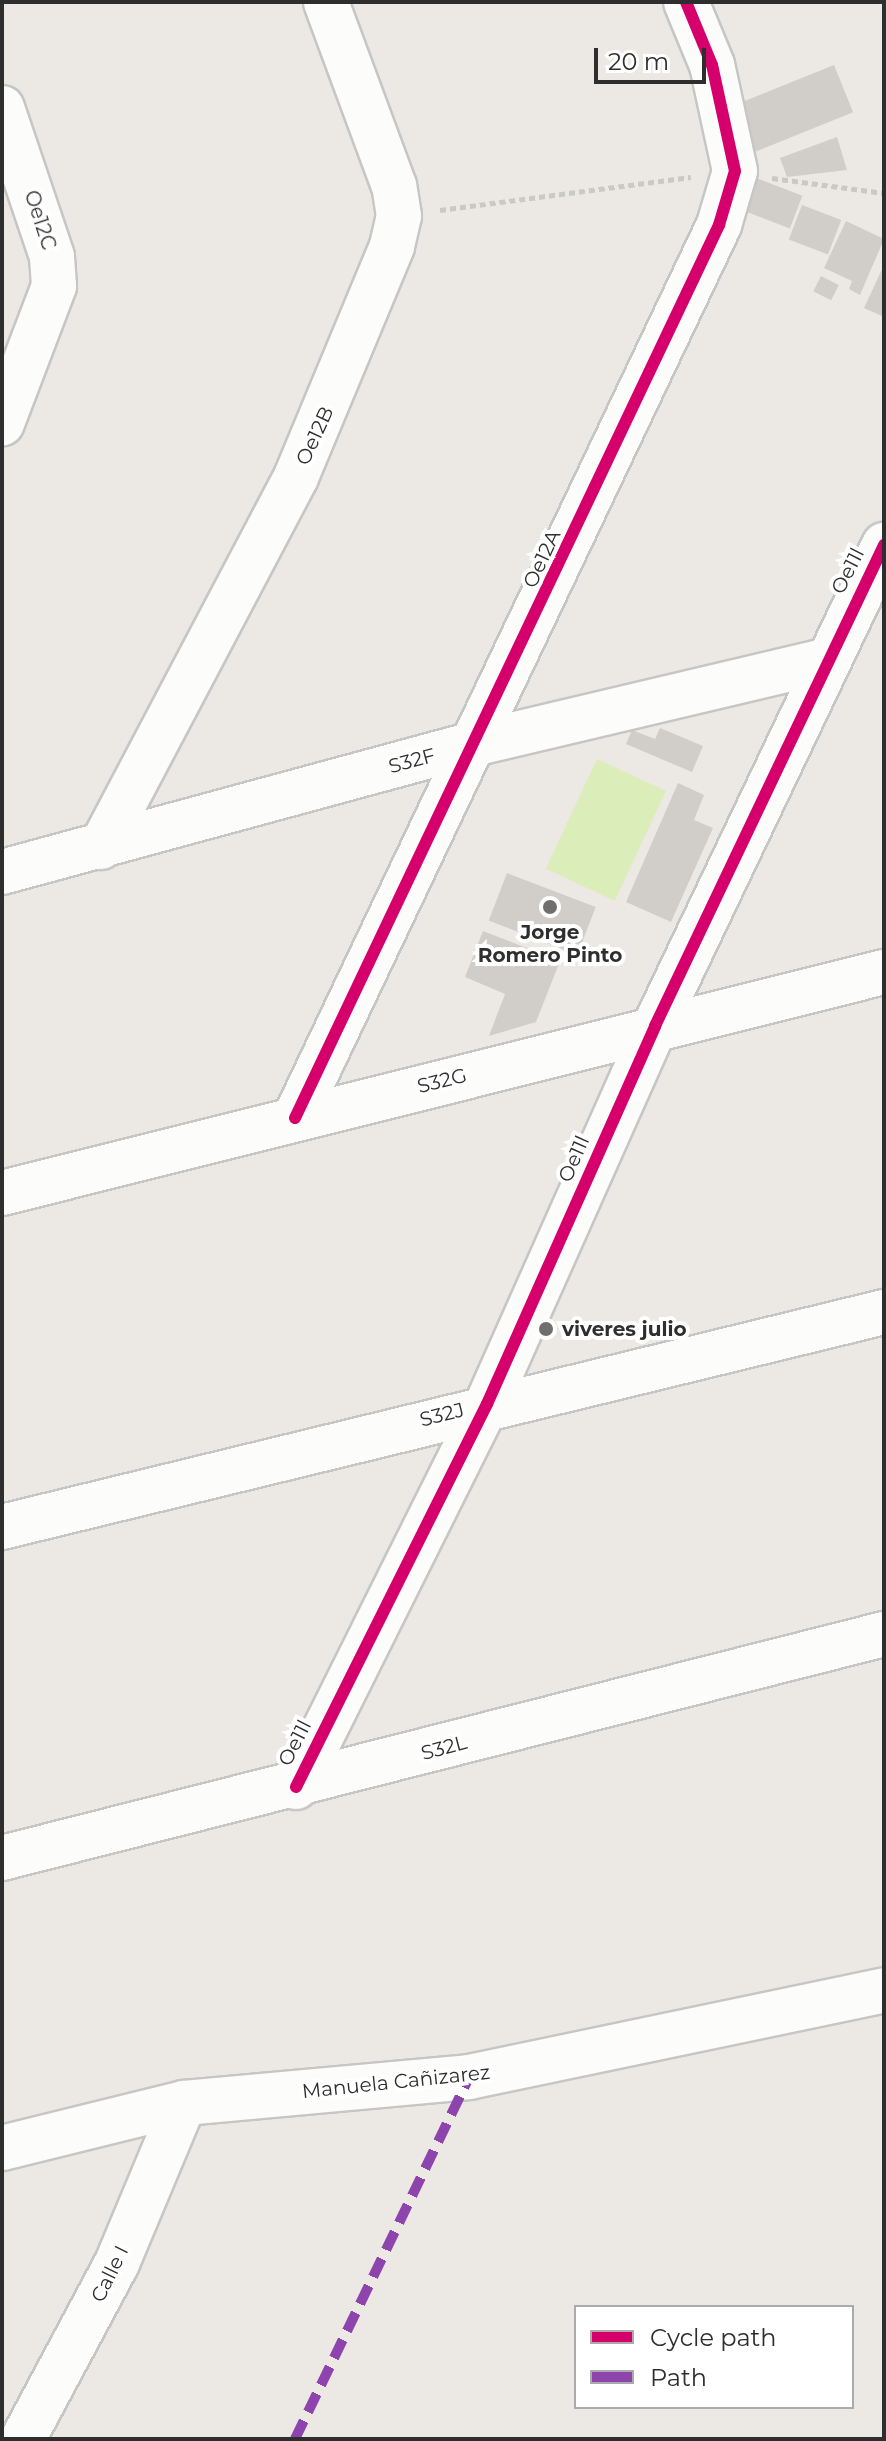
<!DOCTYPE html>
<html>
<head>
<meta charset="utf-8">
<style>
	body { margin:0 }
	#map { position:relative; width:886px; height:2441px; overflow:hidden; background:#ece8e3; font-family:Montserrat,sans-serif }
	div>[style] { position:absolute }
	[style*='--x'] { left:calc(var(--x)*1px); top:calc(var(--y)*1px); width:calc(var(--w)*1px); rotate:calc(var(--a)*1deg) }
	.pitch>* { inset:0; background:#dbedb8; transform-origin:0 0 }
	.building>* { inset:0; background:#d1ceca; transform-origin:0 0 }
	.path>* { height:5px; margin-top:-2.5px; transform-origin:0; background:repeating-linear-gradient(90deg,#c9c9c8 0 6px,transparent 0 10px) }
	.roads { filter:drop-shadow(2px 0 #c7c6c6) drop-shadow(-2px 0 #c7c6c6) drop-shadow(0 2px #c7c6c6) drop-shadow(0 -2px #c7c6c6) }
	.street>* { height:44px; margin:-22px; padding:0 22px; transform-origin:22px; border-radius:22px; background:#fcfcfb }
	.quiet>* { height:10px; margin-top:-5px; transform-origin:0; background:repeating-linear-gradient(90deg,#8e44ad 0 20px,transparent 0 30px) }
	.cycleway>* { height:12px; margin:-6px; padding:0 6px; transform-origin:6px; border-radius:6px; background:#d6006c }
	.dots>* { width:22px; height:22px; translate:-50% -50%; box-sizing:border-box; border:4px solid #fff; border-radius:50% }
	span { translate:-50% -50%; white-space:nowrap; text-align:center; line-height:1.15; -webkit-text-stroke:8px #fff; paint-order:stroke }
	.street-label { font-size:20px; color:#2e2e2e }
	.poi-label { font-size:20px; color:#2e2e2e; font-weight:700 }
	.left { translate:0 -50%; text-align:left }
	.frame { position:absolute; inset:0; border:4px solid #2e2e2e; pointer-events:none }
	.legend { position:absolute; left:574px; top:2305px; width:280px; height:104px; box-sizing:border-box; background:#fff; border:2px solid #ababab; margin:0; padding:10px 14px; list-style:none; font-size:24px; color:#2e2e2e }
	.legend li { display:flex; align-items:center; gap:16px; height:40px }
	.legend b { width:40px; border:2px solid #ababab }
	.scale { position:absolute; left:594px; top:48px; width:112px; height:36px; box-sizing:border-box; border:4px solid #2e2e2e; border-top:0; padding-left:10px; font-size:24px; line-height:28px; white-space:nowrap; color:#2e2e2e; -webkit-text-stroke:6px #fff; paint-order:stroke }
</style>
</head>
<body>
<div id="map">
	<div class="pitch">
		<div style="left:597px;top:759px;width:76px;height:121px;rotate:25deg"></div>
	</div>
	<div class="building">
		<div style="left:834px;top:65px;width:51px;height:105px;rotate:68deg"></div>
		<div style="clip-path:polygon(837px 137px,847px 170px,787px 177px,780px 158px)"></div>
		<div style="left:751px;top:176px;width:55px;height:35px;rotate:21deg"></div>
		<div style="left:802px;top:205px;width:42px;height:37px;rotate:21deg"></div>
		<div style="clip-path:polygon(846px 221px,884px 239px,860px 295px,849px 289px,852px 281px,824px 268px)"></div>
		<div style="clip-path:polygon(884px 265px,884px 317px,864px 308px)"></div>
		<div style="left:821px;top:276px;width:20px;height:17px;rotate:27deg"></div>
		<div style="clip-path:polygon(660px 728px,703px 746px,692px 772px,626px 744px,632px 730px,655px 739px)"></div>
		<div style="clip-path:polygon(678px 783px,704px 795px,694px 820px,713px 828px,671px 922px,626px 902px)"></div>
		<div style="left:507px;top:873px;width:95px;height:51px;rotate:21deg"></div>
		<div style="clip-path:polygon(483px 931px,560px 961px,536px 1022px,489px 1036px,505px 994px,465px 977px)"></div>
	</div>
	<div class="path">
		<div style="--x:772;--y:178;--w:113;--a:7.6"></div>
		<div style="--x:440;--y:210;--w:253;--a:-7.5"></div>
	</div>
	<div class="roads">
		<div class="street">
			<div style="--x:2;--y:108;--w:157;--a:71.4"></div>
			<div style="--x:52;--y:257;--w:29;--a:86"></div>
			<div style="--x:54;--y:286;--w:147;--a:110.8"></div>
			<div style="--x:101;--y:847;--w:418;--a:-62.2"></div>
			<div style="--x:296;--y:477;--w:250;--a:-67.4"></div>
			<div style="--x:392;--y:246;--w:31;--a:-77"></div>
			<div style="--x:399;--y:216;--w:30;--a:-99"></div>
			<div style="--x:394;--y:186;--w:196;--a:-110.3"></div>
			<div style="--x:2;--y:872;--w:488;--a:-15.2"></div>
			<div style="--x:473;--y:744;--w:361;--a:-13.3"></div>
			<div style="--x:295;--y:1118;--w:989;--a:-64.6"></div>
			<div style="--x:719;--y:225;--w:56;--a:-73.5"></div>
			<div style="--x:735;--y:171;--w:108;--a:-102.2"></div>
			<div style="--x:712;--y:65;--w:68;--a:-112.4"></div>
			<div style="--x:2;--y:1193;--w:909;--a:-14.07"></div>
			<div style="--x:2;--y:1527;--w:908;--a:-13.7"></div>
			<div style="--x:296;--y:1787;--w:428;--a:-63.5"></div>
			<div style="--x:487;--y:1404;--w:414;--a:-66"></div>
			<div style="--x:655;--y:1026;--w:533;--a:-64.54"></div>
			<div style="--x:2;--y:1858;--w:910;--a:-14.25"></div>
			<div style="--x:2;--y:2148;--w:187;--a:-13.9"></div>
			<div style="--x:184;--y:2103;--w:286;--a:-5.2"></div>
			<div style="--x:469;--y:2077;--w:424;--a:-11.8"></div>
			<div style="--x:23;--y:2439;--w:200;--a:-61.9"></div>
			<div style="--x:117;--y:2263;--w:173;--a:-67.3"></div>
		</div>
	</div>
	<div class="quiet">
		<div style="--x:295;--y:2439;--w:402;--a:-64.3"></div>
	</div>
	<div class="cycleway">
		<div style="--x:295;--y:1118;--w:989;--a:-64.6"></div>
		<div style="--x:719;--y:225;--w:56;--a:-73.5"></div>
		<div style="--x:735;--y:171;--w:108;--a:-102.2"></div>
		<div style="--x:712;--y:65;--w:68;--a:-112.4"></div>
		<div style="--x:296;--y:1787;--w:428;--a:-63.5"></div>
		<div style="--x:487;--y:1404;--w:414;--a:-66"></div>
		<div style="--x:655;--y:1026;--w:533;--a:-64.54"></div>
	</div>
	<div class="dots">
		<div style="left:550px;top:907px;background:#706f6d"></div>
		<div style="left:546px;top:1329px;background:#706f6d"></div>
	</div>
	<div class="street-label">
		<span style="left:40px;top:220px;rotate:72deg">Oe12C</span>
		<span style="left:315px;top:436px;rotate:-65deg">Oe12B</span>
		<span style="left:542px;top:559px;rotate:-65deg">Oe12A</span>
		<span style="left:848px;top:571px;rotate:-63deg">Oe11l</span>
		<span style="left:412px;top:761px;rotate:-15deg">S32F</span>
		<span style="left:442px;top:1081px;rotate:-14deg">S32G</span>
		<span style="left:574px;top:1159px;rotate:-66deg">Oe11l</span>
		<span style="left:442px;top:1415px;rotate:-14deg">S32J</span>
		<span style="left:295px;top:1743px;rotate:-63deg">Oe11l</span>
		<span style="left:444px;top:1748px;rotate:-15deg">S32L</span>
		<span style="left:396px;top:2082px;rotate:-6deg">Manuela Cañizarez</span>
		<span style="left:110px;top:2274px;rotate:-64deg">Calle I</span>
	</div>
	<div class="poi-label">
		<span style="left:550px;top:944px">Jorge<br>Romero Pinto</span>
		<span class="left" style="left:562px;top:1329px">viveres julio</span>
	</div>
	<div class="frame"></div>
	<ul class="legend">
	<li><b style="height:10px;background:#d6006c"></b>Cycle path</li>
	<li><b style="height:10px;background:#8e44ad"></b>Path</li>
	</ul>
	<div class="scale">20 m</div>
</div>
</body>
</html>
